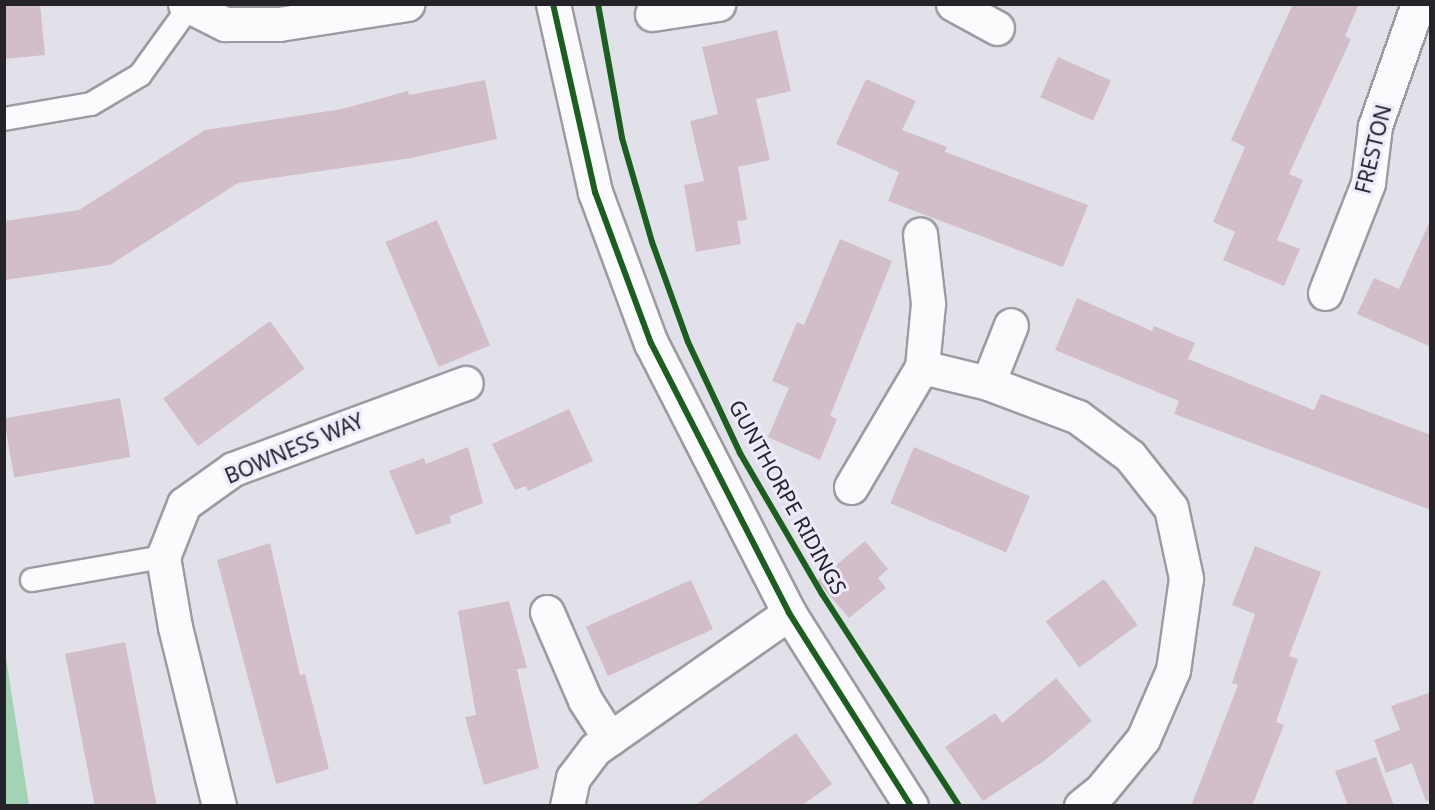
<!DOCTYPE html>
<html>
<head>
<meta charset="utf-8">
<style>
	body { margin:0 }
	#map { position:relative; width:1435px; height:810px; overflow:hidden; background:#e2e1ea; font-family:"Noto Sans",sans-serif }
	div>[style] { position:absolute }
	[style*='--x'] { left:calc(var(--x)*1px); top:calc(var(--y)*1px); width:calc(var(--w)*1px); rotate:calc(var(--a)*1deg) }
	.green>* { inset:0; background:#a3d2b4 }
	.building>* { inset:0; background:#d2bec9; transform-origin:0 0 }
	.roads { filter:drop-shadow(2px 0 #9c9ba2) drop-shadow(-2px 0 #9c9ba2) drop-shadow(0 2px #9c9ba2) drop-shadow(0 -2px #9c9ba2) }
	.service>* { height:22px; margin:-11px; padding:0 11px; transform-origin:11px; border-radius:11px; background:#fbfafc }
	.minor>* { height:33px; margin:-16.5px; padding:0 16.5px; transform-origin:16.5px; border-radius:16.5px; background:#fbfafc }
	.tertiary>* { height:33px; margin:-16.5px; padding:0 16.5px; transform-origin:16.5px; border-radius:16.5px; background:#fbfafc }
	.cycleway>* { height:6px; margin:-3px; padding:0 3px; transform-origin:3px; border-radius:3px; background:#1b5e20 }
	span { translate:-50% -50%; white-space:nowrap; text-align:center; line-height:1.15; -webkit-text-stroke:6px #eceafc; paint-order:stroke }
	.street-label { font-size:21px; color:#24232a }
	.frame { position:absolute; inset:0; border:6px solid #24232a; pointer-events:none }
</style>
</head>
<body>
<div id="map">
	<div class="green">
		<div style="clip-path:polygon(5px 652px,29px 805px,5px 805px)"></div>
	</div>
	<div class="building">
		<div style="clip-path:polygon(4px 4px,40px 4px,45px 55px,4px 59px)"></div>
		<div style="clip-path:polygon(1293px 4px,1359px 4px,1345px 36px,1351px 39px,1289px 174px,1303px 180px,1277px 240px,1300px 249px,1284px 286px,1223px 260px,1235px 232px,1213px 222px,1245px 147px,1231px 140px)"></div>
		<div style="clip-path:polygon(777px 30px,791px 91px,756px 99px,770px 160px,738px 167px,747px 220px,737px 221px,741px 244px,696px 252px,684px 185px,704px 181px,690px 121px,718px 114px,702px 47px)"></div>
		<div style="left:1058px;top:57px;width:58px;height:44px;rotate:24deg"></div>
		<div style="clip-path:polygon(866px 79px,916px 101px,902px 130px,947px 147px,945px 152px,1088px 205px,1063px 267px,888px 201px,899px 172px,836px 144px)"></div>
		<div style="clip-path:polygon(485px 80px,497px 139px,411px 158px,238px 183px,110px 265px,4px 280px,4px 221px,79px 210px,205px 130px,342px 109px,408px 91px,409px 95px)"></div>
		<div style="clip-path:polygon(1431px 219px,1431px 347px,1357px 314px,1374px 278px,1399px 289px)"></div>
		<div style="left:437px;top:220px;width:136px;height:56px;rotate:67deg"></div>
		<div style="clip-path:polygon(840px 239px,892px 261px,830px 416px,837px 419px,820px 460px,768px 437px,789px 388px,772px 381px,797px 322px,804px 325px)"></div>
		<div style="clip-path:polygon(1077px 298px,1152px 331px,1154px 326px,1195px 343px,1188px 359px,1314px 410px,1321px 394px,1431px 435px,1431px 510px,1174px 414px,1179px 401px,1055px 350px)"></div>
		<div style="left:270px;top:321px;width:59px;height:132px;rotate:54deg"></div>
		<div style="left:120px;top:398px;width:60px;height:118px;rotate:80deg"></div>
		<div style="clip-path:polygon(569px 409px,593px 461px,528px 491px,526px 486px,515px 490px,492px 444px)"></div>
		<div style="clip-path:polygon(468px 447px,483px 503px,450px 516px,451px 523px,416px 535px,389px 471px,424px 458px,426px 464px)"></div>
		<div style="left:914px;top:447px;width:126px;height:61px;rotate:23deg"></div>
		<div style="clip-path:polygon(865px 541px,888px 569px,878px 578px,886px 588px,849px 618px,817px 581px)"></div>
		<div style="clip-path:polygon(270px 543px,300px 675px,305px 674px,329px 769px,276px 784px,217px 560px)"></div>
		<div style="clip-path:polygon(1255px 546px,1321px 572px,1289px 656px,1298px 659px,1276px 722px,1284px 725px,1252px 806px,1191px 806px,1238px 685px,1232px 683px,1255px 614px,1232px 605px)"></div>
		<div style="left:1104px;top:579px;width:57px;height:72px;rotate:54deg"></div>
		<div style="left:691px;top:580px;width:54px;height:115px;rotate:66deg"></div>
		<div style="clip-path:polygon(509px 601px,527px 668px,517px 669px,539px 768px,484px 785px,465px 717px,476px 715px,458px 611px)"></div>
		<div style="left:125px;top:642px;width:167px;height:61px;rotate:79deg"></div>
		<div style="clip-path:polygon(1056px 678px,1092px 721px,1044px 761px,983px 801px,945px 747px,995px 713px,1002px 723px)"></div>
		<div style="clip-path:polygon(1431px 692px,1431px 800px,1426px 801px,1412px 763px,1386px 773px,1374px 740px,1400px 730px,1391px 706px)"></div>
		<div style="clip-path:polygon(796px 733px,832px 784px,801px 806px,694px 806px)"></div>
		<div style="clip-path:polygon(1376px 757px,1394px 806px,1348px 806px,1335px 771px)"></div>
	</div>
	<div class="roads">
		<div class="service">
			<div style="--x:4;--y:119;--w:88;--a:-9.8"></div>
			<div style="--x:91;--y:104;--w:57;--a:-30.6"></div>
			<div style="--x:140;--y:75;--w:84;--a:-54.2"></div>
			<div style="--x:32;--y:580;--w:133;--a:-10"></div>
		</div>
		<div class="minor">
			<div style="--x:185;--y:4;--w:45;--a:26.6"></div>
			<div style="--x:225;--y:24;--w:54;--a:0"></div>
			<div style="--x:279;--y:24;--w:130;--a:-8.9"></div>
			<div style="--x:953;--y:4;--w:50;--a:28.6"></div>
			<div style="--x:652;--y:14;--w:67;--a:-8.6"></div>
			<div style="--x:1325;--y:293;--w:118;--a:-68.6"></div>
			<div style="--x:1368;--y:183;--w:57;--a:-83"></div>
			<div style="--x:1375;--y:126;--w:129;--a:-70.6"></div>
			<div style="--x:922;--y:367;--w:68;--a:13.6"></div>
			<div style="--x:988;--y:383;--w:96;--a:20.7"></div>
			<div style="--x:1078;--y:417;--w:65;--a:36.9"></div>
			<div style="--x:1130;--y:456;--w:66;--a:51.7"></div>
			<div style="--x:1171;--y:508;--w:72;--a:77.9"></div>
			<div style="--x:1186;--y:578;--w:93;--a:98"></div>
			<div style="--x:1173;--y:670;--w:75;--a:113.5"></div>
			<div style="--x:1143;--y:739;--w:66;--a:129.5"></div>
			<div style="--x:1101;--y:790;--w:26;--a:141"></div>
			<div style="--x:988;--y:383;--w:62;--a:-68.4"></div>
			<div style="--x:851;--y:487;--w:139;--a:-59.4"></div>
			<div style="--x:922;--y:367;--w:64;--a:-84.6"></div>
			<div style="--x:928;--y:303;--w:69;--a:-96.6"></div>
			<div style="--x:547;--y:612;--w:96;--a:66.6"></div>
			<div style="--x:585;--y:700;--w:46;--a:57.3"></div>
			<div style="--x:219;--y:806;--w:184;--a:-103.8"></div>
			<div style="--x:175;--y:627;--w:71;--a:-99.7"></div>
			<div style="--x:163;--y:557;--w:57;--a:-68.4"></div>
			<div style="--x:184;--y:504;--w:60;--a:-35.5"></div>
			<div style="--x:233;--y:469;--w:248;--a:-20.3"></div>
			<div style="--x:567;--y:806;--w:29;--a:-78"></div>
			<div style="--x:573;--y:778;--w:36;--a:-53"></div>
			<div style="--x:595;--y:749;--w:237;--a:-35"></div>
		</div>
		<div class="tertiary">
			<div style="--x:553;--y:4;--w:193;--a:77.4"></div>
			<div style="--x:595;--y:192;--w:161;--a:69.7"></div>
			<div style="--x:651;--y:343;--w:303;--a:62.9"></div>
			<div style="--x:789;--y:613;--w:228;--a:57.7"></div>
		</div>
	</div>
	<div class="cycleway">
		<div style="--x:553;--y:4;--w:193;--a:77.4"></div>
		<div style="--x:595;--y:192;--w:161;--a:69.7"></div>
		<div style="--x:651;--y:343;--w:303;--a:62.9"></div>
		<div style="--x:789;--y:613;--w:228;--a:57.7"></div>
		<div style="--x:598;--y:4;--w:136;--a:79.8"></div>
		<div style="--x:622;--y:138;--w:108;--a:73.9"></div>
		<div style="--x:652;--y:242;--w:106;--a:70.2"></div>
		<div style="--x:688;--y:342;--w:123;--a:64.9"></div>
		<div style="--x:740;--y:453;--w:163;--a:59.8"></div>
		<div style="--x:822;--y:594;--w:252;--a:57.1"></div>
	</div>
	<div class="street-label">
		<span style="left:1373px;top:149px;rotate:-76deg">FRESTON</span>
		<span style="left:294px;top:448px;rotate:-23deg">BOWNESS WAY</span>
		<span style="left:788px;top:497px;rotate:61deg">GUNTHORPE RIDINGS</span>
	</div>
	<div class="frame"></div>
</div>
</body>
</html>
